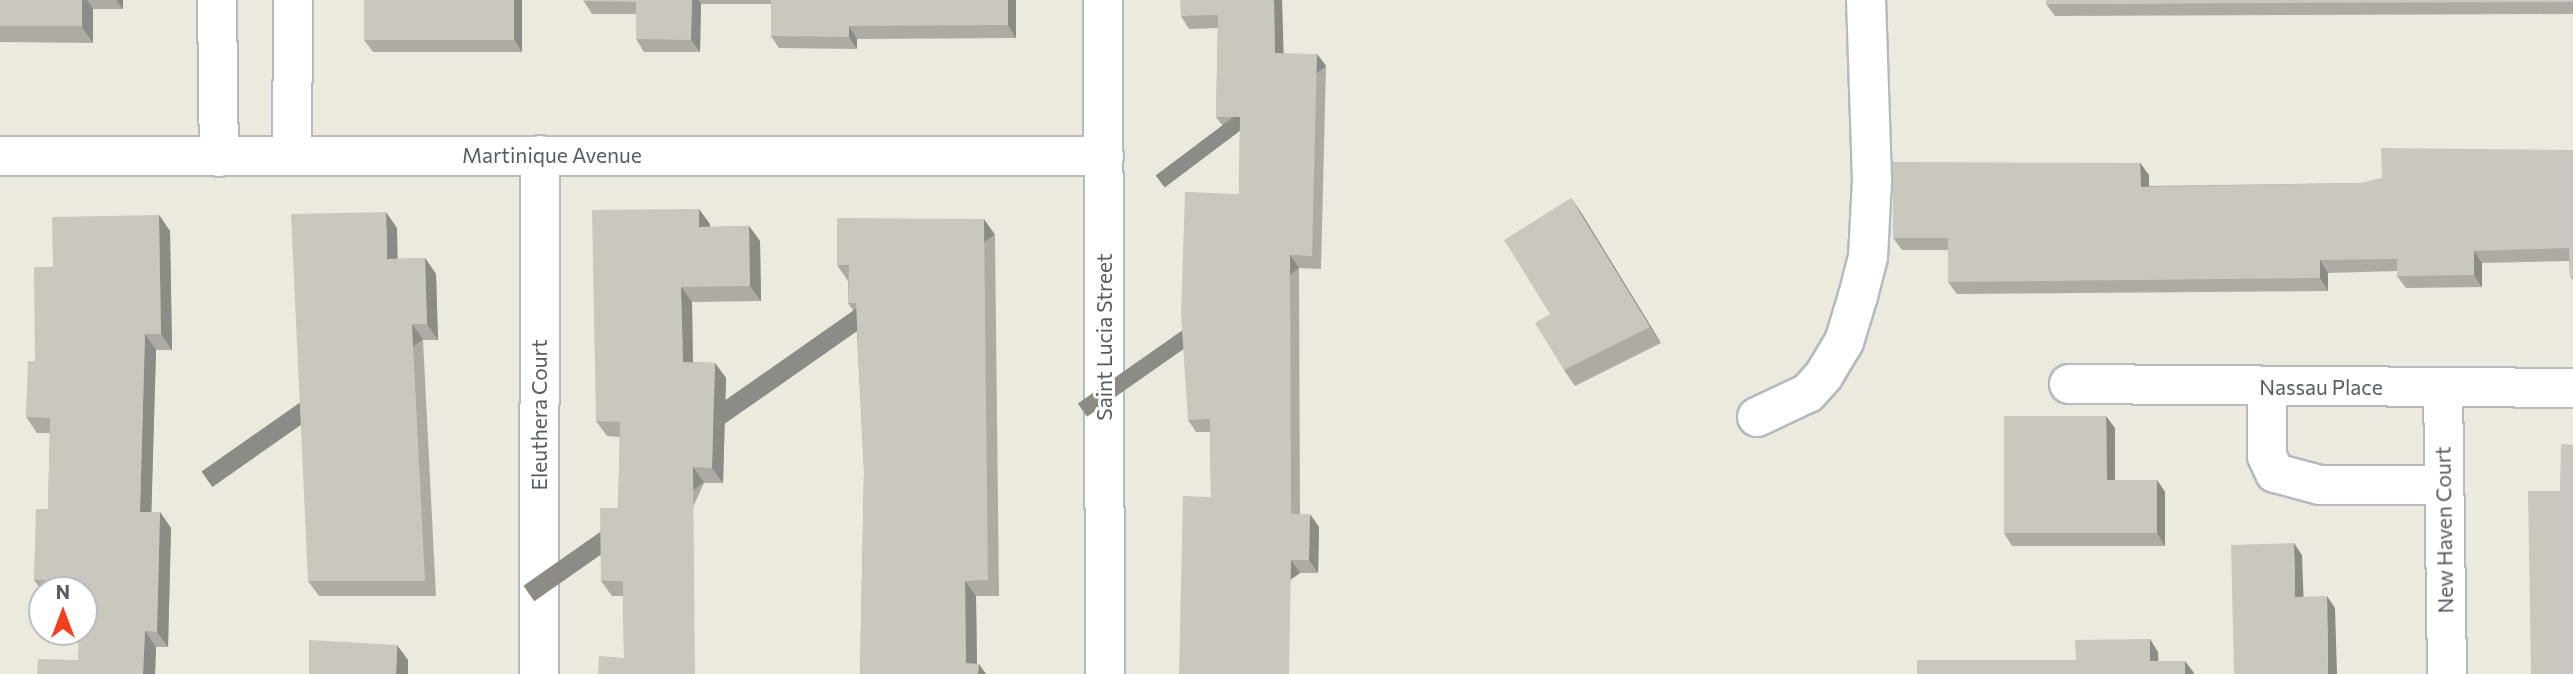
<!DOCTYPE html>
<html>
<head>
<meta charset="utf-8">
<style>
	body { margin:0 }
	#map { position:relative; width:2573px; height:674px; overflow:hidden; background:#eceadf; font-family:Commissioner,sans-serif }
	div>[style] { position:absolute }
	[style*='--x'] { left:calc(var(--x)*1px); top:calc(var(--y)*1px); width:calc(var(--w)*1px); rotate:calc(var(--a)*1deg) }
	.roads { filter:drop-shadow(2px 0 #b7b9bf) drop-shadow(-2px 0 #b7b9bf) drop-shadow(0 2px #b7b9bf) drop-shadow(0 -2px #b7b9bf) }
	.minor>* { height:38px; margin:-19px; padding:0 19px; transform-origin:19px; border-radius:19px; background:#fff }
	.wall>* { inset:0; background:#adaba3 }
	.shaded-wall>* { inset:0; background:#8d8b85; transform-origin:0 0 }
	.building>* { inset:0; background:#c9c7be; transform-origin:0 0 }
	span { translate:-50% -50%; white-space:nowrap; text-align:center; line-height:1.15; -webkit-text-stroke:6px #fff; paint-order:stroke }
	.street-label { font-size:21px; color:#585b61 }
	.north { position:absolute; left:28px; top:576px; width:70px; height:70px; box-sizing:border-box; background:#fff; border:2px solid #bcbdc0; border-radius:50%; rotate:0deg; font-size:19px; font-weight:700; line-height:28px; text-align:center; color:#585b61 }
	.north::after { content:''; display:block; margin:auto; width:24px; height:32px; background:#f43e1d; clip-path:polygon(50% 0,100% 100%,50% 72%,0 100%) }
</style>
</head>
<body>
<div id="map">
	<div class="roads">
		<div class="minor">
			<div style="--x:217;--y:0;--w:157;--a:89.3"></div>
			<div style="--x:1103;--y:0;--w:674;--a:89.83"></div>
			<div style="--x:0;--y:156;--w:1104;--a:0"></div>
			<div style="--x:292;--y:156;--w:156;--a:-89.6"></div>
			<div style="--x:2069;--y:384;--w:504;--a:0.45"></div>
			<div style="--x:2267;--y:387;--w:69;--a:90"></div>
			<div style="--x:2267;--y:456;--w:19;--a:65"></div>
			<div style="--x:2275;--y:473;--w:47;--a:14.9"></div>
			<div style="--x:2320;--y:485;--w:123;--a:0"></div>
			<div style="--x:2443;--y:387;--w:287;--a:89.2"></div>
			<div style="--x:1757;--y:417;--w:56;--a:-25.2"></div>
			<div style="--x:1808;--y:393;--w:24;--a:-48"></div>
			<div style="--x:1824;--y:375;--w:39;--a:-59"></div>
			<div style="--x:1844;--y:342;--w:48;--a:-73.1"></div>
			<div style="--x:1858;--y:296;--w:40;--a:-75.6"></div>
			<div style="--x:1868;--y:257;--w:77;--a:-87"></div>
			<div style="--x:1872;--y:180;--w:180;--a:-91.9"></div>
			<div style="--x:539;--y:674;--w:519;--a:-89.89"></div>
		</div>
	</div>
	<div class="wall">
		<div style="clip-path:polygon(0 0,123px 0,123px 9px,93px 9px,93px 43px,0 42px)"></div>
		<div style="clip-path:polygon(522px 0,522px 52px,373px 52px,364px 40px)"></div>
		<div style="clip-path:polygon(583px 0,1016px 0,1016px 38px,857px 39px,857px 49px,779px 48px,771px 36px,771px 4px,701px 4px,700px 52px,644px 52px,636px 39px,636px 14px,592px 14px)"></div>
		<div style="clip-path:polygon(1282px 0,1283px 54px,1317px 54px,1326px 66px,1321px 269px,1299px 268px,1300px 514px,1319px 527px,1318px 573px,1300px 573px,1211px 497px,1210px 432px,1196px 432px,1188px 420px,1239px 194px,1240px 129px,1225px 129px,1216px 117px,1218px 28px,1189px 29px,1181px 16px)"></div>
		<div style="clip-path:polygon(2573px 0,2573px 14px,2055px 16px,2046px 4px)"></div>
		<div style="clip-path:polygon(2573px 150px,2573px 280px,2570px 276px,2569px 261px,2482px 263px,2482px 287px,2406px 288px,2397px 276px,2397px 271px,2328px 273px,2328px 291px,1957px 294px,1948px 282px,1948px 250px,1902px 250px,1893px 238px,2140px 163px,2149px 175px,2149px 186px,2360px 183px)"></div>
		<div style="clip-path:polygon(1571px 198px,1582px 214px,1661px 343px,1575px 386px,1564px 370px,1550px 314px)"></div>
		<div style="clip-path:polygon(159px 215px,170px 231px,172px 350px,156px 350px,151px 512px,160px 512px,171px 528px,168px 647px,156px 647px,155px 674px,37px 674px,78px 660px,84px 590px,42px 591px,34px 580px,48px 509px,50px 433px,37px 433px,26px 417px,53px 267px)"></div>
		<div style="clip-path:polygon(710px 224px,710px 227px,749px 226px,760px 241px,761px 301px,692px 302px,693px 362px,715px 363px,726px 378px,723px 483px,704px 483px,624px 658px,623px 596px,612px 596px,601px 581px,618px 508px,620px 437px,607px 436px,596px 421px)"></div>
		<div style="clip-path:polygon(397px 228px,397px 259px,425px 258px,436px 274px,438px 340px,423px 340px,436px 596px,319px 596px,308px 581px)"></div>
		<div style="clip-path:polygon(995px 235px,999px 596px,976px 596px,977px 664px,979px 664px,986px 674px,860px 674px,864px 471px,856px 315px,848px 303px,848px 281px,837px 265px)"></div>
		<div style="clip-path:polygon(2115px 428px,2115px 480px,2157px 480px,2165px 492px,2165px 546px,2012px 546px,2004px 533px)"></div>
	</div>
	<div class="shaded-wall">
		<div style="clip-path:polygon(82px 0,87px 0,93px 9px,93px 43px,82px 27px)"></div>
		<div style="clip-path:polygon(116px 0,123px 0,123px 9px)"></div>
		<div style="clip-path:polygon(514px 0,522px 0,522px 52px,514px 39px)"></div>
		<div style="clip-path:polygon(692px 0,698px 0,701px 4px,700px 52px,691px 40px)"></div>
		<div style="clip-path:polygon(1008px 0,1016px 0,1016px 38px,1008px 25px)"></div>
		<div style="clip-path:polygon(1274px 0,1282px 0,1284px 66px,1275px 53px)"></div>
		<div style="clip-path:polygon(849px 26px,857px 39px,857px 49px,849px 37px)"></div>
		<div style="left:1317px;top:54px;width:15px;height:202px;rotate:53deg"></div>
		<div style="clip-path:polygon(2140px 163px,2149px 175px,2149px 199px,2141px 187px)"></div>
		<div style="clip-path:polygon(1571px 198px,1582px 214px,1661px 343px,1650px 327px)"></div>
		<div style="clip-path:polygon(699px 209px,710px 224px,710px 242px,699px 227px)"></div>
		<div style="clip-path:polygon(386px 212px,397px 228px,398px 275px,387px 259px)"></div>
		<div style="clip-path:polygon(159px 215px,170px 231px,172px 350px,161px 334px)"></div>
		<div style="left:984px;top:219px;width:19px;height:361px;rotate:55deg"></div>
		<div style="clip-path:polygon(749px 226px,760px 241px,761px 301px,750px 286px)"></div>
		<div style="clip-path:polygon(2474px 251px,2482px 263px,2482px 287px,2474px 275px)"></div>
		<div style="left:1290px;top:255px;width:16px;height:259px;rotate:55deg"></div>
		<div style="clip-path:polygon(425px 258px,436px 274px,438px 340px,427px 324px)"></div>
		<div style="clip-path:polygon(2320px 260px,2328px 273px,2328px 291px,2320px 278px)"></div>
		<div style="clip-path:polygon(681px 287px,692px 302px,693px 377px,683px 362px)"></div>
		<div style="left:412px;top:324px;width:19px;height:257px;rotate:55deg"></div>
		<div style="clip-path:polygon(145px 334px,156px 350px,151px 528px,140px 512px)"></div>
		<div style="clip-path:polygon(715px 363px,726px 378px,723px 483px,712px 468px)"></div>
		<div style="clip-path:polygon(2106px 416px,2115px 428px,2115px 492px,2107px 480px)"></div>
		<div style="left:693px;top:467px;width:19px;height:207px;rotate:55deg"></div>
		<div style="clip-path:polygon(2157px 480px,2165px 492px,2165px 546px,2157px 533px)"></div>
		<div style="clip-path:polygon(160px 512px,171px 528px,168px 647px,157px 632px)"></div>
		<div style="clip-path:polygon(1310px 514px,1319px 527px,1318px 573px,1309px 560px)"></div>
		<div style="clip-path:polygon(2294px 543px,2302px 555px,2304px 609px,2295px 597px)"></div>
		<div style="left:1291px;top:560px;width:16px;height:114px;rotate:55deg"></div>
		<div style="clip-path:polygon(965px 581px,976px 596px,977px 674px,966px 663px)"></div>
		<div style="clip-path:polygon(2327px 596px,2335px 608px,2337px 674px,2328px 674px)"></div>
		<div style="clip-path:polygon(145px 631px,156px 647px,155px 674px,143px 674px)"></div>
		<div style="clip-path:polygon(2150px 639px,2158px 652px,2159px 673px,2150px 661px)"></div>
		<div style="clip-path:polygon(397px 645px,408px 660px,408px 674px,396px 674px)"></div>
		<div style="clip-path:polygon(2185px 661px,2194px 673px,2194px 674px,2185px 674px)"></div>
		<div style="clip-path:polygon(979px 664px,986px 674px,978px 674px)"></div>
	</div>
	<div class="building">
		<div style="left:0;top:0;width:82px;height:26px"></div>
		<div style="left:364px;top:0;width:150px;height:40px"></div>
		<div style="clip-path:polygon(583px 0,692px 0,691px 40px,636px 39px,636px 2px,583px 1px)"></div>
		<div style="clip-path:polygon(771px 0,1008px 0,1008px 25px,849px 26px,849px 37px,771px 36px)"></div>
		<div style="clip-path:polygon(1180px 0,1274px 0,1275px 53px,1317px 54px,1312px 256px,1290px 255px,1291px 514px,1310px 514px,1309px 560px,1291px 560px,1289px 674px,1179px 674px,1183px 496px,1211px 497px,1210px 419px,1188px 420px,1181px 314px,1185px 192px,1239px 194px,1240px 117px,1216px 117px,1218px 15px,1181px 16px)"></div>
		<div style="clip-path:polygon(2046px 0,2573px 0,2573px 2px,2046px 4px)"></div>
		<div style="clip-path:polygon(2381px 148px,2573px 150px,2573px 276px,2570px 276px,2569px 248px,2474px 251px,2474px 275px,2397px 276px,2397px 259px,2320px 260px,2320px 278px,1948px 282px,1948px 238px,1893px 238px,1893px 162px,2140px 163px,2141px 187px,2360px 183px,2382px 178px)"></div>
		<div style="clip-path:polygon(1571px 198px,1650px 327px,1564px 370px,1535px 323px,1550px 314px,1504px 240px)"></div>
		<div style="clip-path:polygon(699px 209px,699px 227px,749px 226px,750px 286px,681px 287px,683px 362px,715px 363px,712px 468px,693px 467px,695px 674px,598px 674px,599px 656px,624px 658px,623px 581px,601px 581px,600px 508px,618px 508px,620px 422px,596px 421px,592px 210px)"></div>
		<div style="clip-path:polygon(386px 212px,387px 259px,425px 258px,427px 324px,412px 324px,425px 581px,308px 581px,291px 214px)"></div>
		<div style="clip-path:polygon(159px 215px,161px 334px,145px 334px,140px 512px,160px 512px,157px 632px,145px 631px,143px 674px,37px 674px,38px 659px,78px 660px,79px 632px,84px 632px,84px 590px,80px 590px,80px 581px,34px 580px,36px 509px,48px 509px,50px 418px,26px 417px,28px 361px,35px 361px,34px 267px,53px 267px,52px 217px)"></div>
		<div style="clip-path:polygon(837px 218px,984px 219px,988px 580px,965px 581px,966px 663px,979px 664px,978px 674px,860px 674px,864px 471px,856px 303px,848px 303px,849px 265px,837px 265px)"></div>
		<div style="clip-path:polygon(2004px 416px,2106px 416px,2107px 480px,2157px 480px,2157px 533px,2004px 533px)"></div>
		<div style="clip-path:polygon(2561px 444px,2573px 445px,2573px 674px,2531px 674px,2528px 491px,2560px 491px)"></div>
		<div style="clip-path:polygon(2294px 543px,2295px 597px,2327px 596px,2328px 674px,2234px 674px,2231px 545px)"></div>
		<div style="clip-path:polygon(2150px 639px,2150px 661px,2185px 661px,2185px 674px,1917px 674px,1917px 660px,2076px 660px,2075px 640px)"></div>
		<div style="clip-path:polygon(309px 640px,397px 645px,396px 674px,309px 674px)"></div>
	</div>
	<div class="street-label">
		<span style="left:552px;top:155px">Martinique Avenue</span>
		<span style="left:1104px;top:337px;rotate:-90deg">Saint Lucia Street</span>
		<span style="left:2321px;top:387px">Nassau Place</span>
		<span style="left:539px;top:415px;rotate:-90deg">Eleuthera Court</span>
		<span style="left:2444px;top:530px;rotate:-91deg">New Haven Court</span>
	</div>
	<div class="north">N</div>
</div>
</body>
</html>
